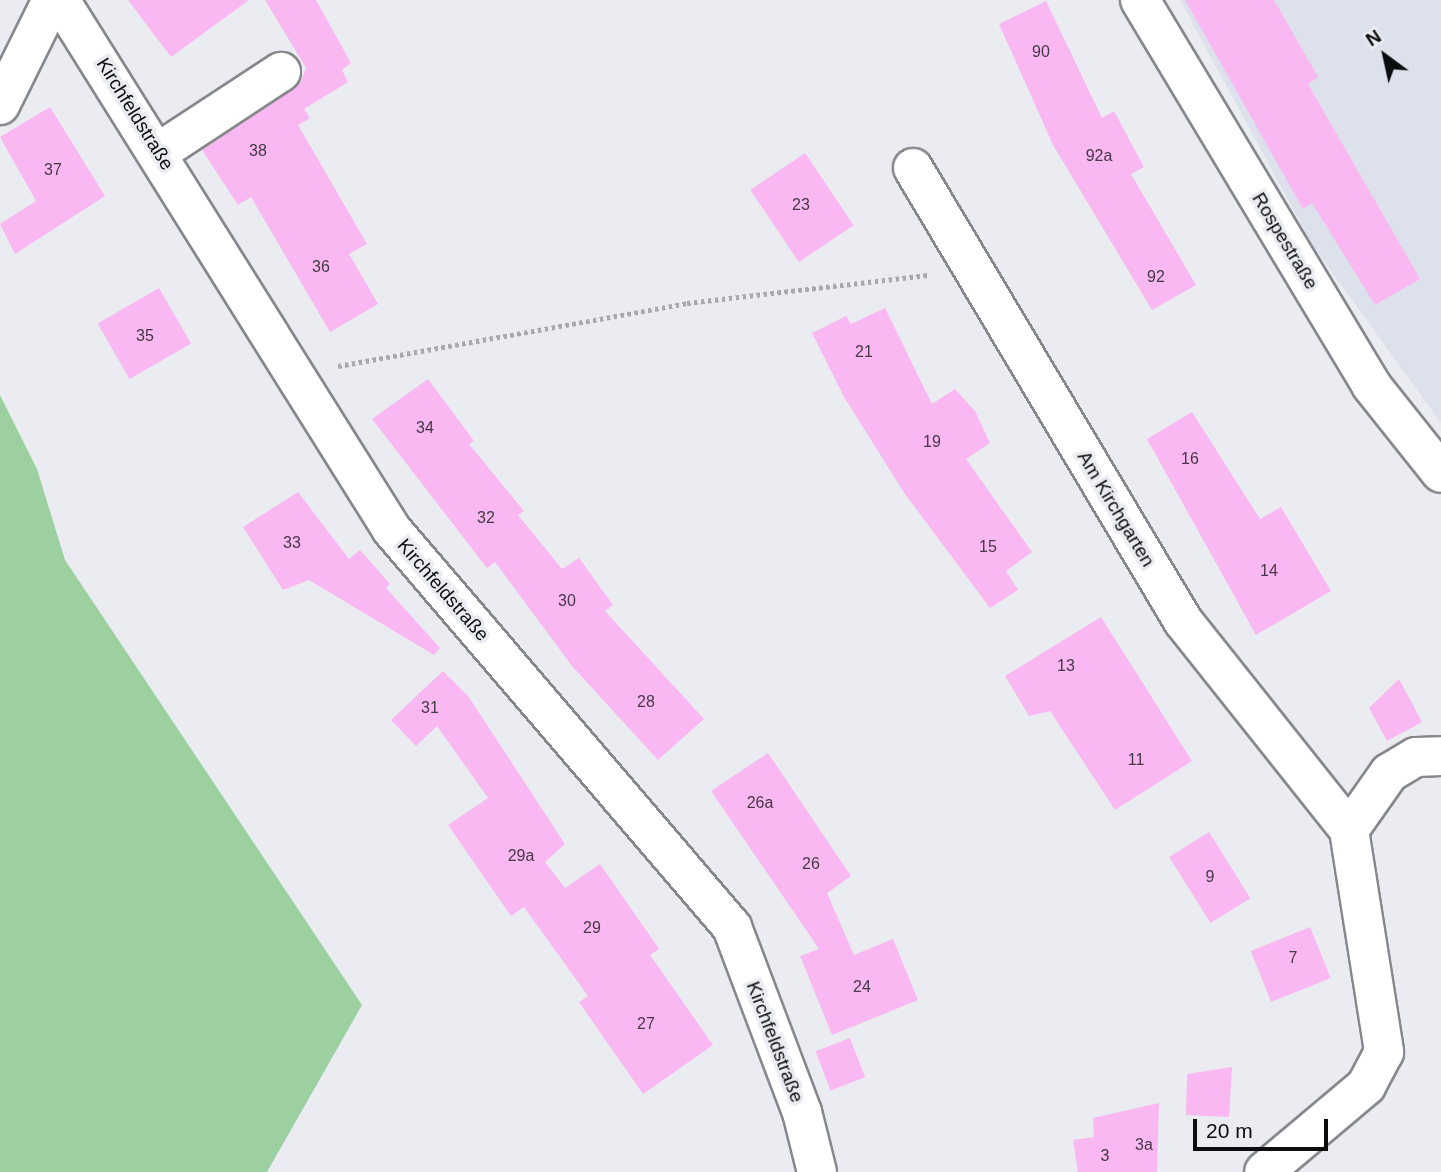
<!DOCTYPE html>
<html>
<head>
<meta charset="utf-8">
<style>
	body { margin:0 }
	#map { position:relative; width:1441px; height:1172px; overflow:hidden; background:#eaecf1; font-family:Arial,sans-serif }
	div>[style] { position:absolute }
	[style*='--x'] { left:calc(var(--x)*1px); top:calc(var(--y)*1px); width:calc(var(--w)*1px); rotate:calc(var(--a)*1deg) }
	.built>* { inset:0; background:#dde1ec }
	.green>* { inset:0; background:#9dd0a1 }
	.building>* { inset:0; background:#f9b8f1; transform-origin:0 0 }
	.path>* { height:4.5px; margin-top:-2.25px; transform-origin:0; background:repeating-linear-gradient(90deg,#a7a9ac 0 3.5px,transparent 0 7px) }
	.roads { filter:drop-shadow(2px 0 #86888c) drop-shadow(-2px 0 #86888c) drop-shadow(0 2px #86888c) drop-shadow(0 -2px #86888c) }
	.minor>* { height:38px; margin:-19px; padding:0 19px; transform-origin:19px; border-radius:19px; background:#fff }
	span { translate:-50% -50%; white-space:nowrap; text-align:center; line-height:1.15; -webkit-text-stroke:7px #eaecf1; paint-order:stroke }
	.number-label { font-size:16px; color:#473847 }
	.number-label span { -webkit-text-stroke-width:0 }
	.street-label { font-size:19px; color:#0c0d0e }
	.north { position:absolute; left:1350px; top:21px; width:70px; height:70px; -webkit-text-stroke:5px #eaecf1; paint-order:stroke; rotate:327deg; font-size:19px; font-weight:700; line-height:28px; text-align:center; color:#0c0d0e }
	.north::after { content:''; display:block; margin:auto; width:24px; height:32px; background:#0c0d0e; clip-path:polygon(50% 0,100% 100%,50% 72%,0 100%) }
	.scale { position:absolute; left:1193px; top:1119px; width:135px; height:32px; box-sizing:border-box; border:4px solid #0c0d0e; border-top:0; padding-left:9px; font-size:21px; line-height:24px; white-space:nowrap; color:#0c0d0e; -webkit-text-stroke:5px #eaecf1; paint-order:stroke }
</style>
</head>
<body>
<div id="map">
	<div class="built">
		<div style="clip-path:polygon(1180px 0,1441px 0,1441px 423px,1313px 246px)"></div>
	</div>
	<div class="green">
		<div style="clip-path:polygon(0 395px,37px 469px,65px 560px,362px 1005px,267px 1172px,0 1172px)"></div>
	</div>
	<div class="building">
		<div style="clip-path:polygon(128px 0,249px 0,171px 57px)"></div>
		<div style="clip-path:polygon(265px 0,316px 0,351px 63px,342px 70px,348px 82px,304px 109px,310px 118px,298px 125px,367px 244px,349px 254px,378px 304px,330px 332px,251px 197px,238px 205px,202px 150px,301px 81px,306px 68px)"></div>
		<div style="clip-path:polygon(1185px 0,1274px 0,1318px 77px,1308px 84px,1420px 279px,1375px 305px,1312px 203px,1303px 209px)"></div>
		<div style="clip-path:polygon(1046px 1px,1102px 118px,1114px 111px,1144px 167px,1131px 174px,1196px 285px,1152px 310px,1053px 145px,999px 24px)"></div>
		<div style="clip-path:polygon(50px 107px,105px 196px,15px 254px,0 224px,36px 201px,0 137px)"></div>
		<div style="left:805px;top:153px;width:87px;height:66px;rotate:56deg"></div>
		<div style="left:159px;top:288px;width:64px;height:71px;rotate:60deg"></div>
		<div style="clip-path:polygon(885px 308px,932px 404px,955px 389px,975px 411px,990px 443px,966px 459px,1032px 552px,1006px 571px,1018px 590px,990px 608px,905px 494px,844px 397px,812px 333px,846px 316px,851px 324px)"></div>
		<div style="clip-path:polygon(428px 379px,474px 441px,469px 444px,524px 511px,518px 515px,562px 569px,579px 558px,613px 605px,605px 611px,704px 719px,658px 760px,572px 666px,495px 562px,487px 568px,372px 419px)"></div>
		<div style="clip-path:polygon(1192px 412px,1260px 519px,1281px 507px,1331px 591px,1256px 635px,1147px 439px)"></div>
		<div style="clip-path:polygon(298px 492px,349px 559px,360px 550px,390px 584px,386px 588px,440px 648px,434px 655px,309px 580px,283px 590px,243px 527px)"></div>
		<div style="clip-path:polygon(1101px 617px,1192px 761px,1115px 810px,1050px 711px,1029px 716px,1005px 676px)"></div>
		<div style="clip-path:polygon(443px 671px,468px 696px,565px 844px,545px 862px,565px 888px,600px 864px,659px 949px,650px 955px,713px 1045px,643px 1094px,579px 1002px,588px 996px,524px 907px,511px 916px,448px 825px,488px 798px,437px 726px,416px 746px,391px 720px)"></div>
		<div style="clip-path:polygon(1399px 679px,1422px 722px,1387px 741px,1369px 708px)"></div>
		<div style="clip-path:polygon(768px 753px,851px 876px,827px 893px,854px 955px,893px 939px,918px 1000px,832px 1035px,800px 956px,819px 949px,711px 791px)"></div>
		<div style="left:1209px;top:832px;width:78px;height:47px;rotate:58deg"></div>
		<div style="left:1310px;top:927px;width:55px;height:64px;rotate:68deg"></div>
		<div style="left:850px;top:1038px;width:42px;height:37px;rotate:69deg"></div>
		<div style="clip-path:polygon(1232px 1067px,1229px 1117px,1186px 1115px,1187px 1074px)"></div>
		<div style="clip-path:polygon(1159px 1103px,1157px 1172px,1078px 1172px,1073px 1140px,1094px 1137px,1093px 1118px)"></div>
	</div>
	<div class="path">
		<div style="--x:338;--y:366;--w:355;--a:-10.2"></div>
		<div style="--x:687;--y:303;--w:243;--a:-6.6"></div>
	</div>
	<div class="roads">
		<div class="minor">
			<div style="--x:60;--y:0;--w:625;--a:57.94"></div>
			<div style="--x:392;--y:530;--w:523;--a:49.42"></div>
			<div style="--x:732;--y:927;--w:198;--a:69.3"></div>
			<div style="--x:802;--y:1112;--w:62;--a:76"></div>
			<div style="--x:1140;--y:0;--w:449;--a:59"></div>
			<div style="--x:1371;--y:385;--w:112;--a:51.5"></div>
			<div style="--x:0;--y:105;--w:117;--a:-63.7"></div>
			<div style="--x:159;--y:152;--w:146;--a:-33.3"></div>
			<div style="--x:913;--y:168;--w:527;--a:59.2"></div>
			<div style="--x:1183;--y:621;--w:267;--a:51.5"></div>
			<div style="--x:1349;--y:830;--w:225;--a:81"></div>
			<div style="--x:1384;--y:1052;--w:38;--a:118"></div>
			<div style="--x:1366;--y:1086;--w:133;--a:139.9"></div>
			<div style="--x:1349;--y:830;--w:70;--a:-54.9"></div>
			<div style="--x:1389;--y:773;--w:31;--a:-31"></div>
			<div style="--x:1416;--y:757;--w:25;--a:-2"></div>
		</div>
	</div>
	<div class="number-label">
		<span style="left:1041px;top:52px">90</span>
		<span style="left:258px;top:151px">38</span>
		<span style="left:1099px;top:156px">92a</span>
		<span style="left:53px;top:170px">37</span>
		<span style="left:801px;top:205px">23</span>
		<span style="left:321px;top:267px">36</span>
		<span style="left:1156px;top:277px">92</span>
		<span style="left:145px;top:336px">35</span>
		<span style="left:864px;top:352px">21</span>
		<span style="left:425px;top:428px">34</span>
		<span style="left:932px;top:442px">19</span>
		<span style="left:1190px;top:459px">16</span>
		<span style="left:486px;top:518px">32</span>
		<span style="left:292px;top:543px">33</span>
		<span style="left:988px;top:547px">15</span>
		<span style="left:1269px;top:571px">14</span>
		<span style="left:567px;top:601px">30</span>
		<span style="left:1066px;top:666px">13</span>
		<span style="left:646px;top:702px">28</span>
		<span style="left:430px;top:708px">31</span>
		<span style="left:1136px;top:760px">11</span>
		<span style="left:760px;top:803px">26a</span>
		<span style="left:521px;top:856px">29a</span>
		<span style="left:811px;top:864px">26</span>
		<span style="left:1210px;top:877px">9</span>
		<span style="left:592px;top:928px">29</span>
		<span style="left:1293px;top:958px">7</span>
		<span style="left:862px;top:987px">24</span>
		<span style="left:646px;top:1024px">27</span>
		<span style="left:1144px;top:1145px">3a</span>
		<span style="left:1105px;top:1156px">3</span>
	</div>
	<div class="street-label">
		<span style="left:135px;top:114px;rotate:58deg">Kirchfeldstraße</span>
		<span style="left:1285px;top:241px;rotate:59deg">Rospestraße</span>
		<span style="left:1116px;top:509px;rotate:59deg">Am Kirchgarten</span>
		<span style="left:443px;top:590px;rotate:49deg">Kirchfeldstraße</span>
		<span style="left:775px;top:1042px;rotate:69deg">Kirchfeldstraße</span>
	</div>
	<div class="north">N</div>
	<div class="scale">20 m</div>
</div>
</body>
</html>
